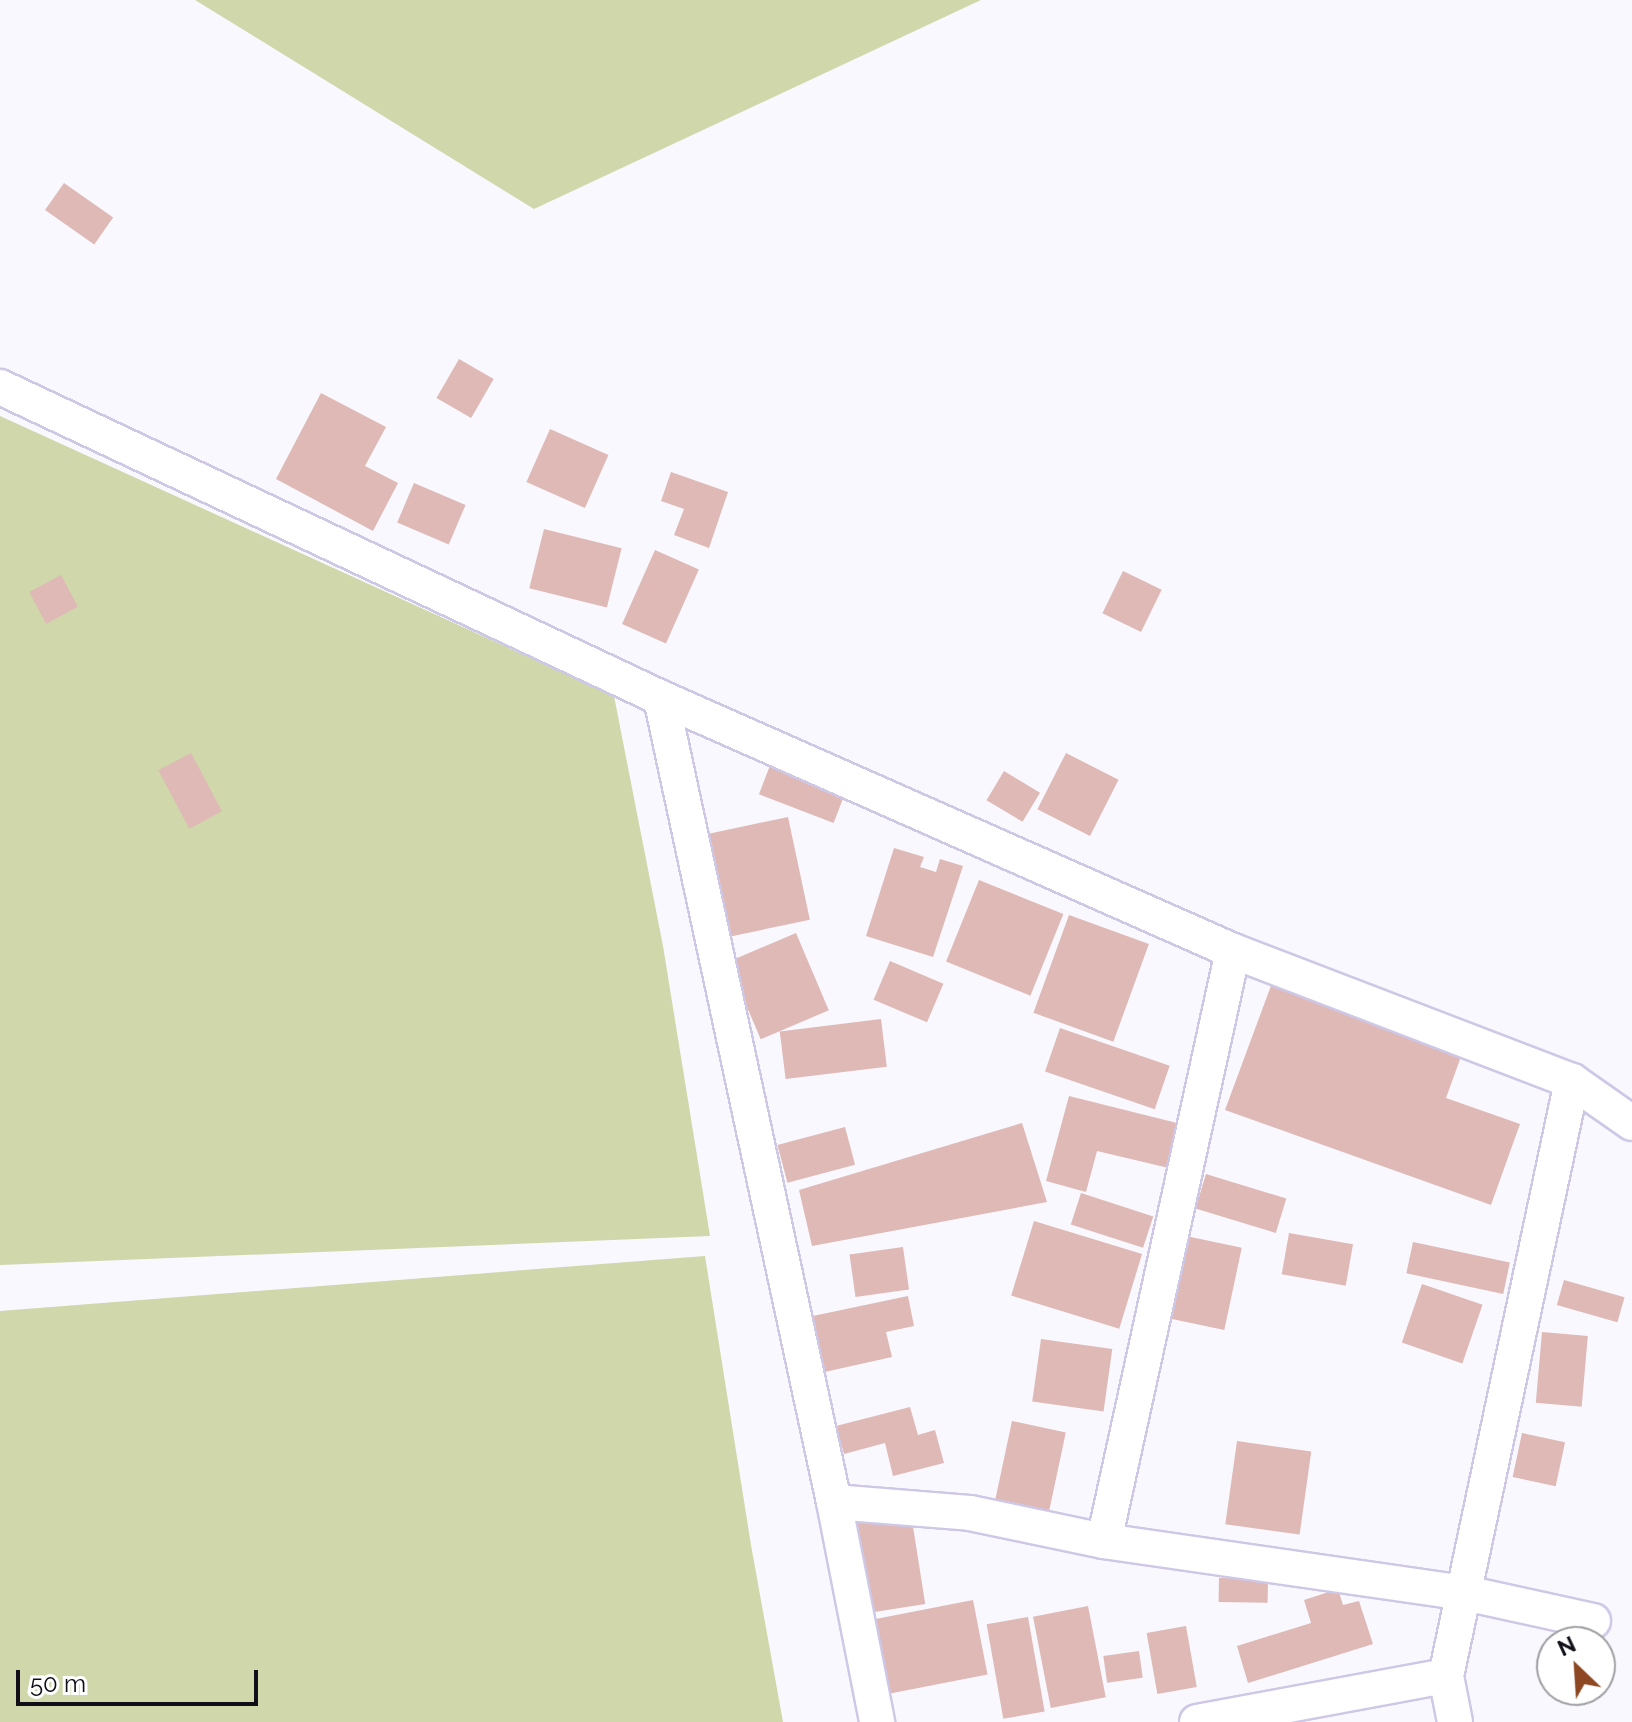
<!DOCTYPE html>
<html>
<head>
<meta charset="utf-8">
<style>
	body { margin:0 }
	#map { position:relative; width:1632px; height:1722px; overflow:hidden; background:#f9f8fe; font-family:Raleway,sans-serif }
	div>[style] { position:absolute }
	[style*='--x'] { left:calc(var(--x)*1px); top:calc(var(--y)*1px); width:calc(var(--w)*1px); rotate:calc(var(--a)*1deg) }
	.green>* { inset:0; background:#d0d7ab }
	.building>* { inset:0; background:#deb9b5; transform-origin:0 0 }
	.roads { filter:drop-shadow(2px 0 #cec7e6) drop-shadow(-2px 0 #cec7e6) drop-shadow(0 2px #cec7e6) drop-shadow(0 -2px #cec7e6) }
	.minor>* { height:34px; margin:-17px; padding:0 17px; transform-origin:17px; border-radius:17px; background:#fff }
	span { translate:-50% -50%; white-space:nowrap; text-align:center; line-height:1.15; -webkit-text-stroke:6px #fff; paint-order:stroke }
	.north { position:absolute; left:1536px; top:1626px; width:80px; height:80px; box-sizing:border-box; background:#fff; border:2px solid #a09fa3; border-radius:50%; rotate:335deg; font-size:22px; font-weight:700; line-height:32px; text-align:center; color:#110e18 }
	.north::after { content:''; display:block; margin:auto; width:28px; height:36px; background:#8d4722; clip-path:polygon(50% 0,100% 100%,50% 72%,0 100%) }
	.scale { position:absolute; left:16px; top:1670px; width:242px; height:36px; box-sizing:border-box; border:4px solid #110e18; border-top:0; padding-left:10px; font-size:24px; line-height:28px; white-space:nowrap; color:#110e18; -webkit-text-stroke:6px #fff; paint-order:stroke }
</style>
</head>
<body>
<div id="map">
	<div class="green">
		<div style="clip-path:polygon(195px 0,981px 0,534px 209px)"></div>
		<div style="clip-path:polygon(0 416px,614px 696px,663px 946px,710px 1236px,0 1265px)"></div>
		<div style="clip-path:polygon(705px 1256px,751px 1545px,783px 1722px,0 1722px,0 1311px)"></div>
	</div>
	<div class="building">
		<div style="left:64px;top:183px;width:60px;height:33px;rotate:35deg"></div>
		<div style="left:459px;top:359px;width:40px;height:45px;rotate:30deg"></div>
		<div style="clip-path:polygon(321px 393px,386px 427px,365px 466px,398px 483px,373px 531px,276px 479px)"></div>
		<div style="left:550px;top:429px;width:64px;height:58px;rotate:24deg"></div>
		<div style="clip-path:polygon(671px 472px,728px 492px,709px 548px,674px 535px,684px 509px,661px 501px)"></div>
		<div style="left:414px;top:483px;width:56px;height:43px;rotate:23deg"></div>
		<div style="left:544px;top:529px;width:80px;height:61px;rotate:14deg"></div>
		<div style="left:655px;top:550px;width:48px;height:81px;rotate:24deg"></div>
		<div style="left:1123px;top:571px;width:43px;height:47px;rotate:26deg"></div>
		<div style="left:61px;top:575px;width:36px;height:36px;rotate:62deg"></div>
		<div style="left:191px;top:753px;width:66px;height:37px;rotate:62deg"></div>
		<div style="left:1066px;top:753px;width:59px;height:63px;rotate:27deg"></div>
		<div style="left:774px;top:755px;width:80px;height:42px;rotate:21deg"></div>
		<div style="left:1004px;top:771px;width:42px;height:34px;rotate:31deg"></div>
		<div style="left:788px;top:817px;width:105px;height:81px;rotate:78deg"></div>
		<div style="clip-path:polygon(894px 848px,924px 857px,920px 867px,936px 872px,940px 859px,963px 866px,933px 957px,866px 936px)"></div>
		<div style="left:979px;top:880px;width:91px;height:88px;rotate:22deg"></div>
		<div style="left:1069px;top:915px;width:85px;height:104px;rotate:20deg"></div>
		<div style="left:796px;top:933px;width:84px;height:74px;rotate:67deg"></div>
		<div style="left:890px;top:961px;width:58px;height:42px;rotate:23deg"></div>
		<div style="clip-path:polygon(1272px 983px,1463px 1051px,1446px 1098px,1520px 1124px,1491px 1205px,1225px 1110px)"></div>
		<div style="left:881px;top:1019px;width:48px;height:102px;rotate:83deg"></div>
		<div style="left:1060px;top:1028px;width:116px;height:46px;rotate:19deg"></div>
		<div style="clip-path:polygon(1069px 1096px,1185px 1125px,1173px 1169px,1097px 1151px,1086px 1192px,1046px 1181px)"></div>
		<div style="clip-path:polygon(1022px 1123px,1047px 1202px,812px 1246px,799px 1190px)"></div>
		<div style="left:845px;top:1127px;width:39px;height:70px;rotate:75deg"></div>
		<div style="left:1206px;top:1174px;width:84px;height:36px;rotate:17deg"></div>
		<div style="left:1081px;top:1193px;width:76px;height:33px;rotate:18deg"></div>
		<div style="left:1034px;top:1221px;width:113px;height:78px;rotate:17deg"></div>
		<div style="left:1289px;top:1233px;width:65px;height:42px;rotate:10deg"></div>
		<div style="left:1186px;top:1236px;width:57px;height:84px;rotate:12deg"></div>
		<div style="left:1413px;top:1242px;width:99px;height:32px;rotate:12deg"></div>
		<div style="left:903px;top:1247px;width:43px;height:54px;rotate:82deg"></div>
		<div style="left:1564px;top:1280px;width:63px;height:26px;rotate:16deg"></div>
		<div style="left:1422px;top:1284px;width:64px;height:62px;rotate:19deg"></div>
		<div style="clip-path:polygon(908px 1296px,914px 1326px,886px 1332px,892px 1357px,820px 1373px,808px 1317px)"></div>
		<div style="left:1542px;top:1332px;width:46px;height:71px;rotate:5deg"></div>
		<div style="left:1041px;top:1339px;width:72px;height:63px;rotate:8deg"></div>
		<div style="clip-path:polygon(910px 1407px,918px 1435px,935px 1430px,944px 1463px,893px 1476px,885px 1443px,844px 1454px,836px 1426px)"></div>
		<div style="left:1012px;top:1421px;width:55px;height:82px;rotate:12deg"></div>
		<div style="left:1522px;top:1433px;width:44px;height:45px;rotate:12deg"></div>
		<div style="left:1237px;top:1441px;width:75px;height:84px;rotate:8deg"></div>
		<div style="left:911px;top:1514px;width:91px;height:61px;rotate:81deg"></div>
		<div style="left:1219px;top:1578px;width:49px;height:24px;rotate:1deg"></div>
		<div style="clip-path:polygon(1338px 1589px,1343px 1605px,1359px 1601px,1373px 1644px,1248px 1683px,1237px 1646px,1311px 1623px,1304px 1600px)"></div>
		<div style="left:973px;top:1600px;width:76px;height:107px;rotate:79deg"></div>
		<div style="left:1088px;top:1606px;width:93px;height:56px;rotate:79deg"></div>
		<div style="left:1028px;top:1617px;width:96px;height:42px;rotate:80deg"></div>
		<div style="left:1186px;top:1626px;width:62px;height:40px;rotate:80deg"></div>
		<div style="left:1139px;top:1651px;width:27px;height:36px;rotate:82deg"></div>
	</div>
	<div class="roads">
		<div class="minor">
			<div style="--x:0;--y:387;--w:731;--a:25.2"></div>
			<div style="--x:661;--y:698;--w:625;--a:23.86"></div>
			<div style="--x:1233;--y:951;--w:363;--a:21"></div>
			<div style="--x:1572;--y:1081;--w:73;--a:35"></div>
			<div style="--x:661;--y:698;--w:822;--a:77.86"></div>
			<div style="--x:834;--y:1502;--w:224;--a:78.9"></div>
			<div style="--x:834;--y:1502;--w:136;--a:4.6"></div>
			<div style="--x:970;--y:1513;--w:137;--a:11.8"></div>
			<div style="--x:1104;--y:1541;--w:365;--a:8.2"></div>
			<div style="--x:1465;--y:1593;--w:131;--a:12.3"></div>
			<div style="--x:1104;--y:1541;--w:604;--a:-77.67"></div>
			<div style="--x:1197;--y:1722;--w:253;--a:-10.5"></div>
			<div style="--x:1455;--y:1722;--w:47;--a:-101.1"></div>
			<div style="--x:1446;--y:1676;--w:608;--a:-78.04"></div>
		</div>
	</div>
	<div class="north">N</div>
	<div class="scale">50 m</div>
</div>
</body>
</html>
